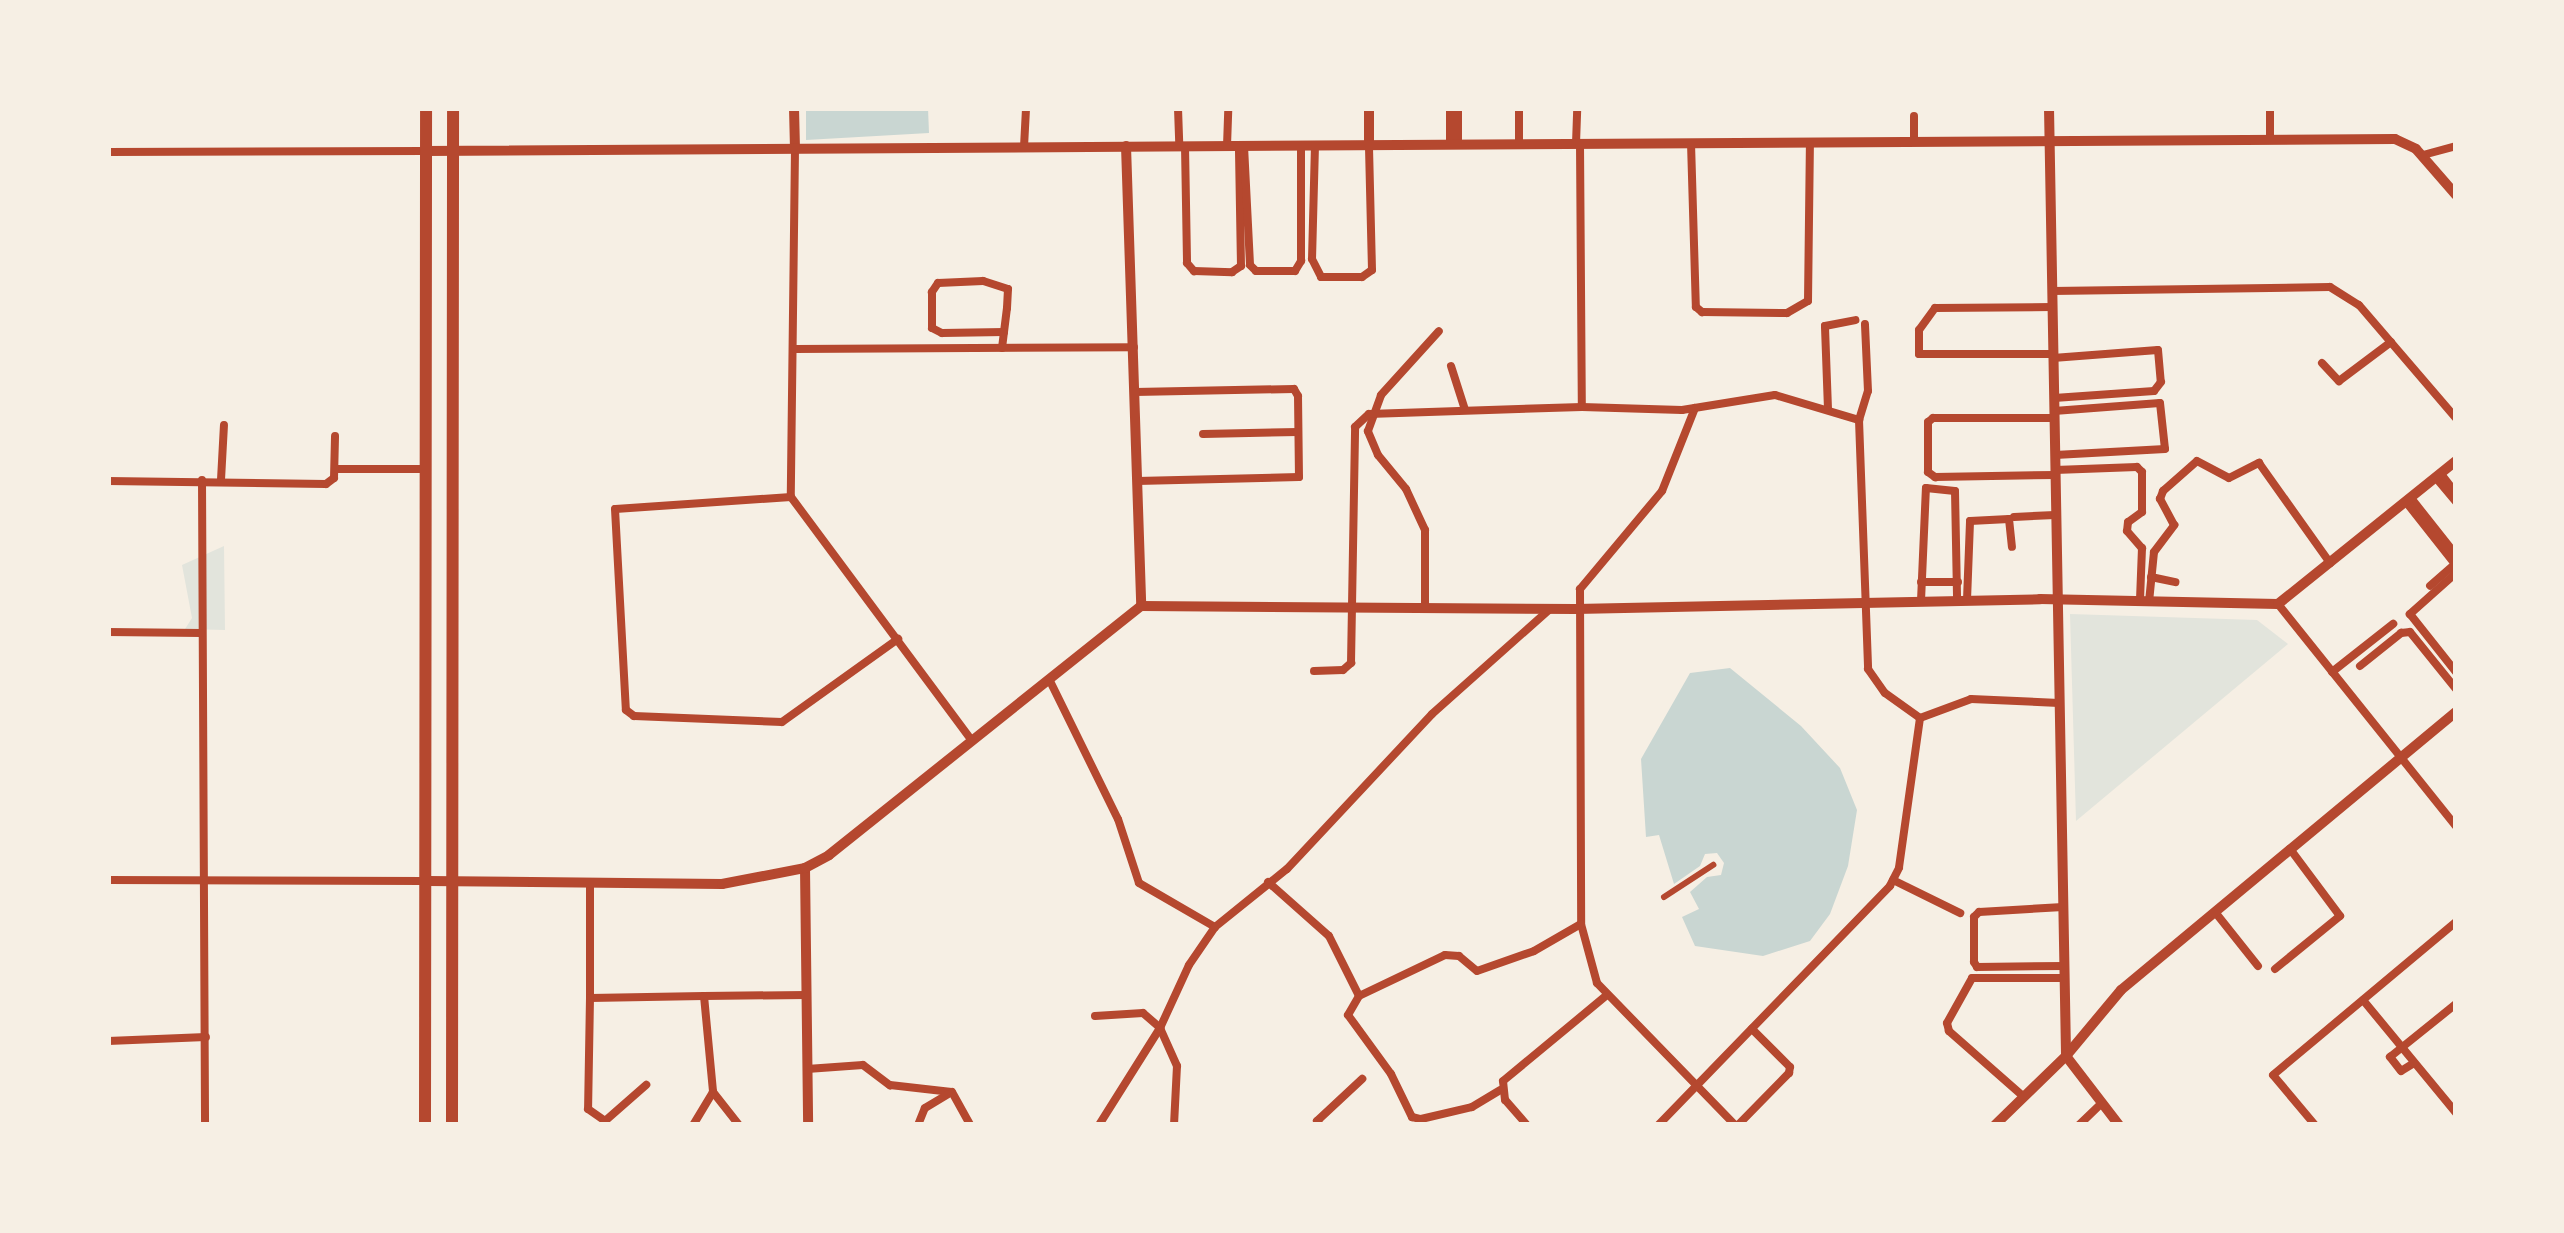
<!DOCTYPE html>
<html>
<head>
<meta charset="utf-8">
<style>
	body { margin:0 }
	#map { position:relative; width:2564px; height:1233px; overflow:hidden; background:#f6efe4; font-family:Jost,sans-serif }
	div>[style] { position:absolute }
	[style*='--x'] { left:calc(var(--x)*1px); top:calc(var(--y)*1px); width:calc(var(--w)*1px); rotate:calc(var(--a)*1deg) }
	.green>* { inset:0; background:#e2e4dc }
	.water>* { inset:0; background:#c9d6d2 }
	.pedestrian>* { height:6px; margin:-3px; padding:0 3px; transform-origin:3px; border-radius:3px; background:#b5482f }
	.minor>* { height:8px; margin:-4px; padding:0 4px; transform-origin:4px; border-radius:4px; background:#b5482f }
	.tertiary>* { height:10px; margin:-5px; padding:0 5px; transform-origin:5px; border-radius:5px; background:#b5482f }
	.secondary>* { height:12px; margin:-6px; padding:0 6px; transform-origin:6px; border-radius:6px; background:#b5482f }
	span { translate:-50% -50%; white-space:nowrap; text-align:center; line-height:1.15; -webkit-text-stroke:9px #f6efe4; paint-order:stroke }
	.frame { position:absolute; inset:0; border:111px solid #f6efe4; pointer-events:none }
</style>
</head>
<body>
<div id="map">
	<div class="green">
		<div style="clip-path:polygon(224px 546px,225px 630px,185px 629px,192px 618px,182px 565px)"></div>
		<div style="clip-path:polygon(2070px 614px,2257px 620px,2288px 644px,2076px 821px)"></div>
	</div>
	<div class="water">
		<div style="clip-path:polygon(806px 108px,928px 108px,929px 133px,806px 140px)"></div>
		<div style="clip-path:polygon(1730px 668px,1801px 726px,1840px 768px,1857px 810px,1848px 866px,1830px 914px,1810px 941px,1763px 956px,1695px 946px,1682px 917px,1699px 909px,1690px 892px,1707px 877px,1721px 875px,1724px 863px,1717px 853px,1705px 854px,1700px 866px,1674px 884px,1659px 835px,1646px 837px,1641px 759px,1690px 673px)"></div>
	</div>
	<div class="pedestrian">
		<div style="--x:1664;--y:897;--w:59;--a:-33.1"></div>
	</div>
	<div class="minor">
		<div style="--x:1178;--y:108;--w:38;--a:88"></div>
		<div style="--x:1450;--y:108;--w:37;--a:90"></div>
		<div style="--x:1458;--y:108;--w:37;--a:90"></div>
		<div style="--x:2270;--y:108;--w:32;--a:90"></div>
		<div style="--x:1914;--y:116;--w:26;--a:90"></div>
		<div style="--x:1691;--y:143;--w:164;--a:88.3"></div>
		<div style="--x:1696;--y:307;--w:8;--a:40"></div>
		<div style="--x:1702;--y:312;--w:85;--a:0.7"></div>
		<div style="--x:1787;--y:313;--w:24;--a:-30"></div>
		<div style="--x:1808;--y:301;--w:158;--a:-89.3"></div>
		<div style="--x:1576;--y:144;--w:36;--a:-88"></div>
		<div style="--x:1580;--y:144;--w:263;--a:89.6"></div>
		<div style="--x:1315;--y:145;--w:114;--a:91.5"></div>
		<div style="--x:1312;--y:259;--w:20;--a:63"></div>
		<div style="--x:1321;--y:277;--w:41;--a:0"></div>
		<div style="--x:1362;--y:277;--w:12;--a:-35"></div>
		<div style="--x:1372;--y:270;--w:125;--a:-91.4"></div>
		<div style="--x:1519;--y:145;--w:37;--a:-90"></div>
		<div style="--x:1185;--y:146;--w:117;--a:89"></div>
		<div style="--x:1187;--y:263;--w:11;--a:49"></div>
		<div style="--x:1194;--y:271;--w:38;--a:2"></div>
		<div style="--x:1232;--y:272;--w:11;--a:-34"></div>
		<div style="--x:1241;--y:266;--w:120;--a:-91"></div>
		<div style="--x:1227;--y:146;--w:38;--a:-88"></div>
		<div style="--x:1244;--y:146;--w:119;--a:87.1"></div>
		<div style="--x:1250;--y:265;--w:8;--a:45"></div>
		<div style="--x:1256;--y:271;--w:39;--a:0"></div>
		<div style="--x:1295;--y:271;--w:12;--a:-59"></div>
		<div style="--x:1301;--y:261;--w:115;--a:-90"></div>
		<div style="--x:1024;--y:147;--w:39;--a:-87"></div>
		<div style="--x:795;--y:149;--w:348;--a:90.7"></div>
		<div style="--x:791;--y:497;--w:304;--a:53.4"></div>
		<div style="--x:108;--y:152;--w:316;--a:-0.2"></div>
		<div style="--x:2423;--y:155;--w:34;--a:-15"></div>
		<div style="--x:2052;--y:291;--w:278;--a:-0.8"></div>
		<div style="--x:2330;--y:287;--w:34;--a:32"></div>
		<div style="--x:2359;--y:305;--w:149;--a:49.4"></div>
		<div style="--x:2052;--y:307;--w:117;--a:179.5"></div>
		<div style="--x:1935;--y:308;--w:27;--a:126"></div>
		<div style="--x:1919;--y:330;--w:24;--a:90"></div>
		<div style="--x:1919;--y:354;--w:135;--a:0"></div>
		<div style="--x:1002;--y:348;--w:40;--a:-82.9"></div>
		<div style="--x:1007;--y:308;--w:19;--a:-87"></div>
		<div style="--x:1008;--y:289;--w:26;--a:-162"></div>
		<div style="--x:983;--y:281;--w:45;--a:177.5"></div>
		<div style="--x:938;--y:283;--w:11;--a:124"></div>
		<div style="--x:932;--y:292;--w:36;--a:90"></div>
		<div style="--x:932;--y:328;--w:11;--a:27"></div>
		<div style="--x:942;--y:333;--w:62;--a:-0.9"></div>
		<div style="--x:795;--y:349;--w:339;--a:-0.3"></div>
		<div style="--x:2053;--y:358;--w:105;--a:-4.4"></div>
		<div style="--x:2158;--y:350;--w:32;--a:85"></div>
		<div style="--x:2161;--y:382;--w:11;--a:128"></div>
		<div style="--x:2154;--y:391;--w:100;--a:176"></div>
		<div style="--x:2322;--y:363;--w:25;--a:47"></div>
		<div style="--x:2339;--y:381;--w:65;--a:-36.9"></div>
		<div style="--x:1451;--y:366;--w:46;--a:72.3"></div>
		<div style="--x:1135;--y:392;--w:159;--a:-1.1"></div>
		<div style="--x:1294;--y:389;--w:8;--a:60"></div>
		<div style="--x:1298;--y:396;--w:81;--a:89.3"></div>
		<div style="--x:1299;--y:477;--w:162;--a:178.6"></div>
		<div style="--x:1695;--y:408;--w:89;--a:111.7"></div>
		<div style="--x:1662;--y:491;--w:128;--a:129.9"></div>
		<div style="--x:1580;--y:589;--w:335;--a:89.8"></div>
		<div style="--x:1581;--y:924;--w:61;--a:74.8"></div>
		<div style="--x:1597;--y:983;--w:198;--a:45.8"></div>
		<div style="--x:1828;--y:409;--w:83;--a:-92.1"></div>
		<div style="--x:1825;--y:326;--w:31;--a:-11"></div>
		<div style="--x:2054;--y:411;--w:106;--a:-4.3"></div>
		<div style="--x:2160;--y:403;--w:46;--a:83.8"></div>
		<div style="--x:2165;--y:449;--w:110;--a:176.9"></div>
		<div style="--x:2054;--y:418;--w:121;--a:180"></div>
		<div style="--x:1933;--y:418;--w:6;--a:141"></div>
		<div style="--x:1928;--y:422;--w:50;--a:90"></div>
		<div style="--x:1928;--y:472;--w:9;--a:36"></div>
		<div style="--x:1935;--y:477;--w:120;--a:-1"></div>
		<div style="--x:1859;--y:420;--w:30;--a:-73"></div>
		<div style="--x:1868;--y:391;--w:67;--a:-92.6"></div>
		<div style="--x:1203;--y:434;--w:95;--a:-1.2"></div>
		<div style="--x:335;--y:469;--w:92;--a:0"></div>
		<div style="--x:2055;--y:470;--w:82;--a:-2.1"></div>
		<div style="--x:2137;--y:467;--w:7;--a:45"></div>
		<div style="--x:2142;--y:472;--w:40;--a:90"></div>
		<div style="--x:2142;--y:512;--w:17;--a:144"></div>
		<div style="--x:2128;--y:522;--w:9;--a:96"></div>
		<div style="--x:2127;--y:531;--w:23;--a:49"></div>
		<div style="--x:2142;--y:548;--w:53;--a:92.2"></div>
		<div style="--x:2441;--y:474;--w:24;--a:52"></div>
		<div style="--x:2436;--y:478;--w:31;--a:50"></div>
		<div style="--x:202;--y:480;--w:645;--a:89.73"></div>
		<div style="--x:221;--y:480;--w:55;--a:-86.9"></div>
		<div style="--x:108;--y:481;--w:218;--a:0.8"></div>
		<div style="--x:326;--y:484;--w:10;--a:-37"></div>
		<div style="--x:334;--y:478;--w:42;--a:-88.6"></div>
		<div style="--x:791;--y:497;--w:176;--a:176.1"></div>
		<div style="--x:615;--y:509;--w:201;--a:86.9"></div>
		<div style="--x:626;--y:710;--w:10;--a:37"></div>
		<div style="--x:634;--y:716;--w:148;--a:2.3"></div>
		<div style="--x:782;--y:722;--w:143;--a:-35.6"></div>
		<div style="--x:2411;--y:498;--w:73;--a:51.7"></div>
		<div style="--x:2406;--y:502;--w:79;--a:51.7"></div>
		<div style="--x:2455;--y:564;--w:33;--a:139"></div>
		<div style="--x:2014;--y:517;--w:41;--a:-2.8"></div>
		<div style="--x:2456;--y:573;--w:62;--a:138.3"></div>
		<div style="--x:2410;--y:614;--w:74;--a:51.6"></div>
		<div style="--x:2151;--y:577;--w:25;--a:12"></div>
		<div style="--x:1921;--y:582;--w:37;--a:0"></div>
		<div style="--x:1967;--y:600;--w:79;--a:-87.8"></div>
		<div style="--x:1970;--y:521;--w:39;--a:-3"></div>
		<div style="--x:2009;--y:519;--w:28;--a:84"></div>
		<div style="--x:1921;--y:601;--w:113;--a:-87.5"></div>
		<div style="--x:1926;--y:488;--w:29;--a:6"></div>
		<div style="--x:1955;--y:491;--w:109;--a:88.9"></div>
		<div style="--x:2149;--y:602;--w:50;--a:-84.3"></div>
		<div style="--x:2154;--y:552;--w:34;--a:-53"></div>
		<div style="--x:2174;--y:525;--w:30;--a:-118"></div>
		<div style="--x:2160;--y:499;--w:9;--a:-69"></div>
		<div style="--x:2163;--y:491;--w:45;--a:-41.4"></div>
		<div style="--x:2197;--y:461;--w:36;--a:28"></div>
		<div style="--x:2229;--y:478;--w:34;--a:-27"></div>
		<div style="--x:2259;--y:463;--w:123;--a:54.6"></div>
		<div style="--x:1425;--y:604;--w:74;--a:-90"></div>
		<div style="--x:1425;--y:530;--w:45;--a:-114.9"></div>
		<div style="--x:1406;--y:489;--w:44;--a:-129.5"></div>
		<div style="--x:1378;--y:455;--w:26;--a:-113"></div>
		<div style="--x:1368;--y:431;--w:38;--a:-70"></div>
		<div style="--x:1381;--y:395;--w:86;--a:-47.8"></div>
		<div style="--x:2278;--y:604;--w:285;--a:51.3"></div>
		<div style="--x:108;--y:632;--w:93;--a:0.6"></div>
		<div style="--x:2360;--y:666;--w:53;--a:-38.8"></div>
		<div style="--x:2401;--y:633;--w:9;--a:-6"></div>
		<div style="--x:2410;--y:632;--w:73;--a:51.1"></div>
		<div style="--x:1314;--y:671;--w:29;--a:-2"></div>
		<div style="--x:1343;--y:670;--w:11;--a:-41"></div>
		<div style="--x:1351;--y:663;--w:236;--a:-89"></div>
		<div style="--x:1355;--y:427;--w:19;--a:-43"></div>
		<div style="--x:1369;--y:414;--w:213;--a:-1.9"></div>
		<div style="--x:1582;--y:407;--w:100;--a:1.7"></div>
		<div style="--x:1682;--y:410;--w:94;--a:-9.2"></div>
		<div style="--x:1775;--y:395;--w:88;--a:16.6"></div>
		<div style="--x:1859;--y:420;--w:249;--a:87.9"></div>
		<div style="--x:1868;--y:669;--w:29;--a:55"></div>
		<div style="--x:1885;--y:693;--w:43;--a:35.5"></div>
		<div style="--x:1920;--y:718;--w:151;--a:98"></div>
		<div style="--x:1899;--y:868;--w:20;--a:117"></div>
		<div style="--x:1890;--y:886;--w:333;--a:134.1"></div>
		<div style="--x:2332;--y:672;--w:78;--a:-38.2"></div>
		<div style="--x:1049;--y:679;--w:156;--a:63.8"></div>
		<div style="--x:1118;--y:819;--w:67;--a:71.8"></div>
		<div style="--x:1139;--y:883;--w:88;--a:30.1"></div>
		<div style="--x:1920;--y:718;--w:54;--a:-20.4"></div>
		<div style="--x:1971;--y:699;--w:88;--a:2.6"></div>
		<div style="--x:108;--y:880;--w:316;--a:0.2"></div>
		<div style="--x:1893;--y:880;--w:75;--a:26.2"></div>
		<div style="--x:1268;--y:882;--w:81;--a:41.5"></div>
		<div style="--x:1329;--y:936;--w:67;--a:63.4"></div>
		<div style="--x:1359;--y:996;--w:95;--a:-25.5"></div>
		<div style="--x:1445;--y:955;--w:14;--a:4"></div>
		<div style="--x:1459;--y:956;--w:23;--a:40"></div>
		<div style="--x:1477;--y:971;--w:60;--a:-19.3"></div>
		<div style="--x:1534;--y:951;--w:54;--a:-29.9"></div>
		<div style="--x:590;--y:883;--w:115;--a:90"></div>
		<div style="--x:590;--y:998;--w:114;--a:-1"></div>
		<div style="--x:704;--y:996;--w:96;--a:84.6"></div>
		<div style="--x:713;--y:1092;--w:39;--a:121"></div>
		<div style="--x:2063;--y:907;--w:84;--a:176.6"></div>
		<div style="--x:1979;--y:912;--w:7;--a:135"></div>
		<div style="--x:1974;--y:917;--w:45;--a:90"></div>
		<div style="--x:1974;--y:962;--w:6;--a:59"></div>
		<div style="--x:1977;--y:967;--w:88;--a:-0.7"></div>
		<div style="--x:2215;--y:912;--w:69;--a:51.5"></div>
		<div style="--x:2275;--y:969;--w:84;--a:-39.2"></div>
		<div style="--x:2340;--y:916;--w:84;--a:-126.7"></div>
		<div style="--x:704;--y:996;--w:102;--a:-0.6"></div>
		<div style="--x:1359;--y:996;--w:22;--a:120"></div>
		<div style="--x:1348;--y:1015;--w:73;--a:53.9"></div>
		<div style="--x:1391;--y:1074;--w:48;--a:64"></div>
		<div style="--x:1412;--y:1117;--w:9;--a:13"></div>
		<div style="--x:1421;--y:1119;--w:52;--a:-13.2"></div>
		<div style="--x:1472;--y:1107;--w:33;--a:-31"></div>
		<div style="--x:590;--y:998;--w:111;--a:91"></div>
		<div style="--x:588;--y:1109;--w:21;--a:35"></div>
		<div style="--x:605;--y:1121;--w:55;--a:-41.3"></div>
		<div style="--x:2363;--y:1000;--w:146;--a:50.5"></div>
		<div style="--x:1095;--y:1016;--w:48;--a:-3.6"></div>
		<div style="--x:1143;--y:1013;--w:23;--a:41"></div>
		<div style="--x:1160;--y:1028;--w:115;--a:122.2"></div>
		<div style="--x:108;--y:1041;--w:98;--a:-2.3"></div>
		<div style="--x:2414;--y:1063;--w:15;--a:148"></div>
		<div style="--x:2401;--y:1071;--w:18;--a:-128"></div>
		<div style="--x:2390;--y:1057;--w:85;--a:-38.8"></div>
		<div style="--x:807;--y:1069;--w:56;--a:-4.1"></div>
		<div style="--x:863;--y:1065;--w:34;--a:37"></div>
		<div style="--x:890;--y:1085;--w:62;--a:6.4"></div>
		<div style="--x:952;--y:1092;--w:38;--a:61"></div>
		<div style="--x:713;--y:1092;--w:42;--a:51.8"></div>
		<div style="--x:2024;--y:1097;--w:100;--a:-138.7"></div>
		<div style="--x:1949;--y:1031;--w:8;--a:-104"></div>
		<div style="--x:1947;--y:1023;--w:51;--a:-60.9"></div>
		<div style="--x:1972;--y:978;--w:93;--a:0"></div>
		<div style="--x:918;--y:1125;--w:18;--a:-68"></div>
		<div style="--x:925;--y:1108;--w:27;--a:-31"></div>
		<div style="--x:1174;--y:1125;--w:59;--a:-87.1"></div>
		<div style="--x:1177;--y:1066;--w:42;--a:-114.1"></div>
		<div style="--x:1160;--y:1028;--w:69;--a:-65.3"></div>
		<div style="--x:1189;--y:965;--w:46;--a:-55.6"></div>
		<div style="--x:1215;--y:927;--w:92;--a:-38.9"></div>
		<div style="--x:1287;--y:869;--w:212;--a:-46.9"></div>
		<div style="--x:1432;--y:714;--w:158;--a:-41.7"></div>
		<div style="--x:1320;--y:1125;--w:5;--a:-127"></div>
		<div style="--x:1317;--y:1121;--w:62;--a:-43"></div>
		<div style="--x:1527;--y:1125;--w:33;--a:-131"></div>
		<div style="--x:1505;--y:1100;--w:19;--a:-96"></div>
		<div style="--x:1503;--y:1081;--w:135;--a:-39.6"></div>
		<div style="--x:1738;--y:1125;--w:73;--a:-45.6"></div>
		<div style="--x:1789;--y:1073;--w:6;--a:-81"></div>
		<div style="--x:1790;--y:1067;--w:54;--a:-135"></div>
		<div style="--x:2079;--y:1125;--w:29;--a:-44"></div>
		<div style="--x:2315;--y:1125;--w:65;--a:-130"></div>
		<div style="--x:2273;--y:1075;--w:239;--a:-39.9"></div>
	</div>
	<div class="tertiary">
		<div style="--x:794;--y:108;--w:41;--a:88.6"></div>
		<div style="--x:1369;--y:108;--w:37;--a:90"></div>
		<div style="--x:2049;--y:108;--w:948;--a:88.97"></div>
		<div style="--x:2066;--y:1056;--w:87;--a:52.5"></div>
		<div style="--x:1126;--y:146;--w:460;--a:88.1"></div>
		<div style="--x:426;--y:151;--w:1969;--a:-0.35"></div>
		<div style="--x:2395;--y:139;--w:23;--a:25"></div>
		<div style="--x:2416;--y:149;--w:61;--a:49"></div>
		<div style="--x:805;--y:868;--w:257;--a:89.3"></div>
		<div style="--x:428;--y:881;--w:294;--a:0.6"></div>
		<div style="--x:722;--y:884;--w:85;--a:-10.9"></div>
		<div style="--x:805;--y:868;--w:27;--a:-28"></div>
		<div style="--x:829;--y:855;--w:399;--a:-38.6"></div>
		<div style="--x:1141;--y:606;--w:435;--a:0.4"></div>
		<div style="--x:1576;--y:609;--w:464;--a:-1.2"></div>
		<div style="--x:2040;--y:599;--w:238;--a:1.2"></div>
		<div style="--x:2278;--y:604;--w:228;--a:-38.8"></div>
		<div style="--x:1995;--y:1125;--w:99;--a:-44.2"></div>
		<div style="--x:2066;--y:1056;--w:86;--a:-50.2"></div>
		<div style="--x:2121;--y:990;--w:435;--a:-39.7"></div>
	</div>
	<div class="secondary">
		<div style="--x:425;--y:1125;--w:1017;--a:-89.94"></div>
		<div style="--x:452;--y:1125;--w:1017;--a:-89.94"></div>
	</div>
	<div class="frame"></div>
</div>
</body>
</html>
